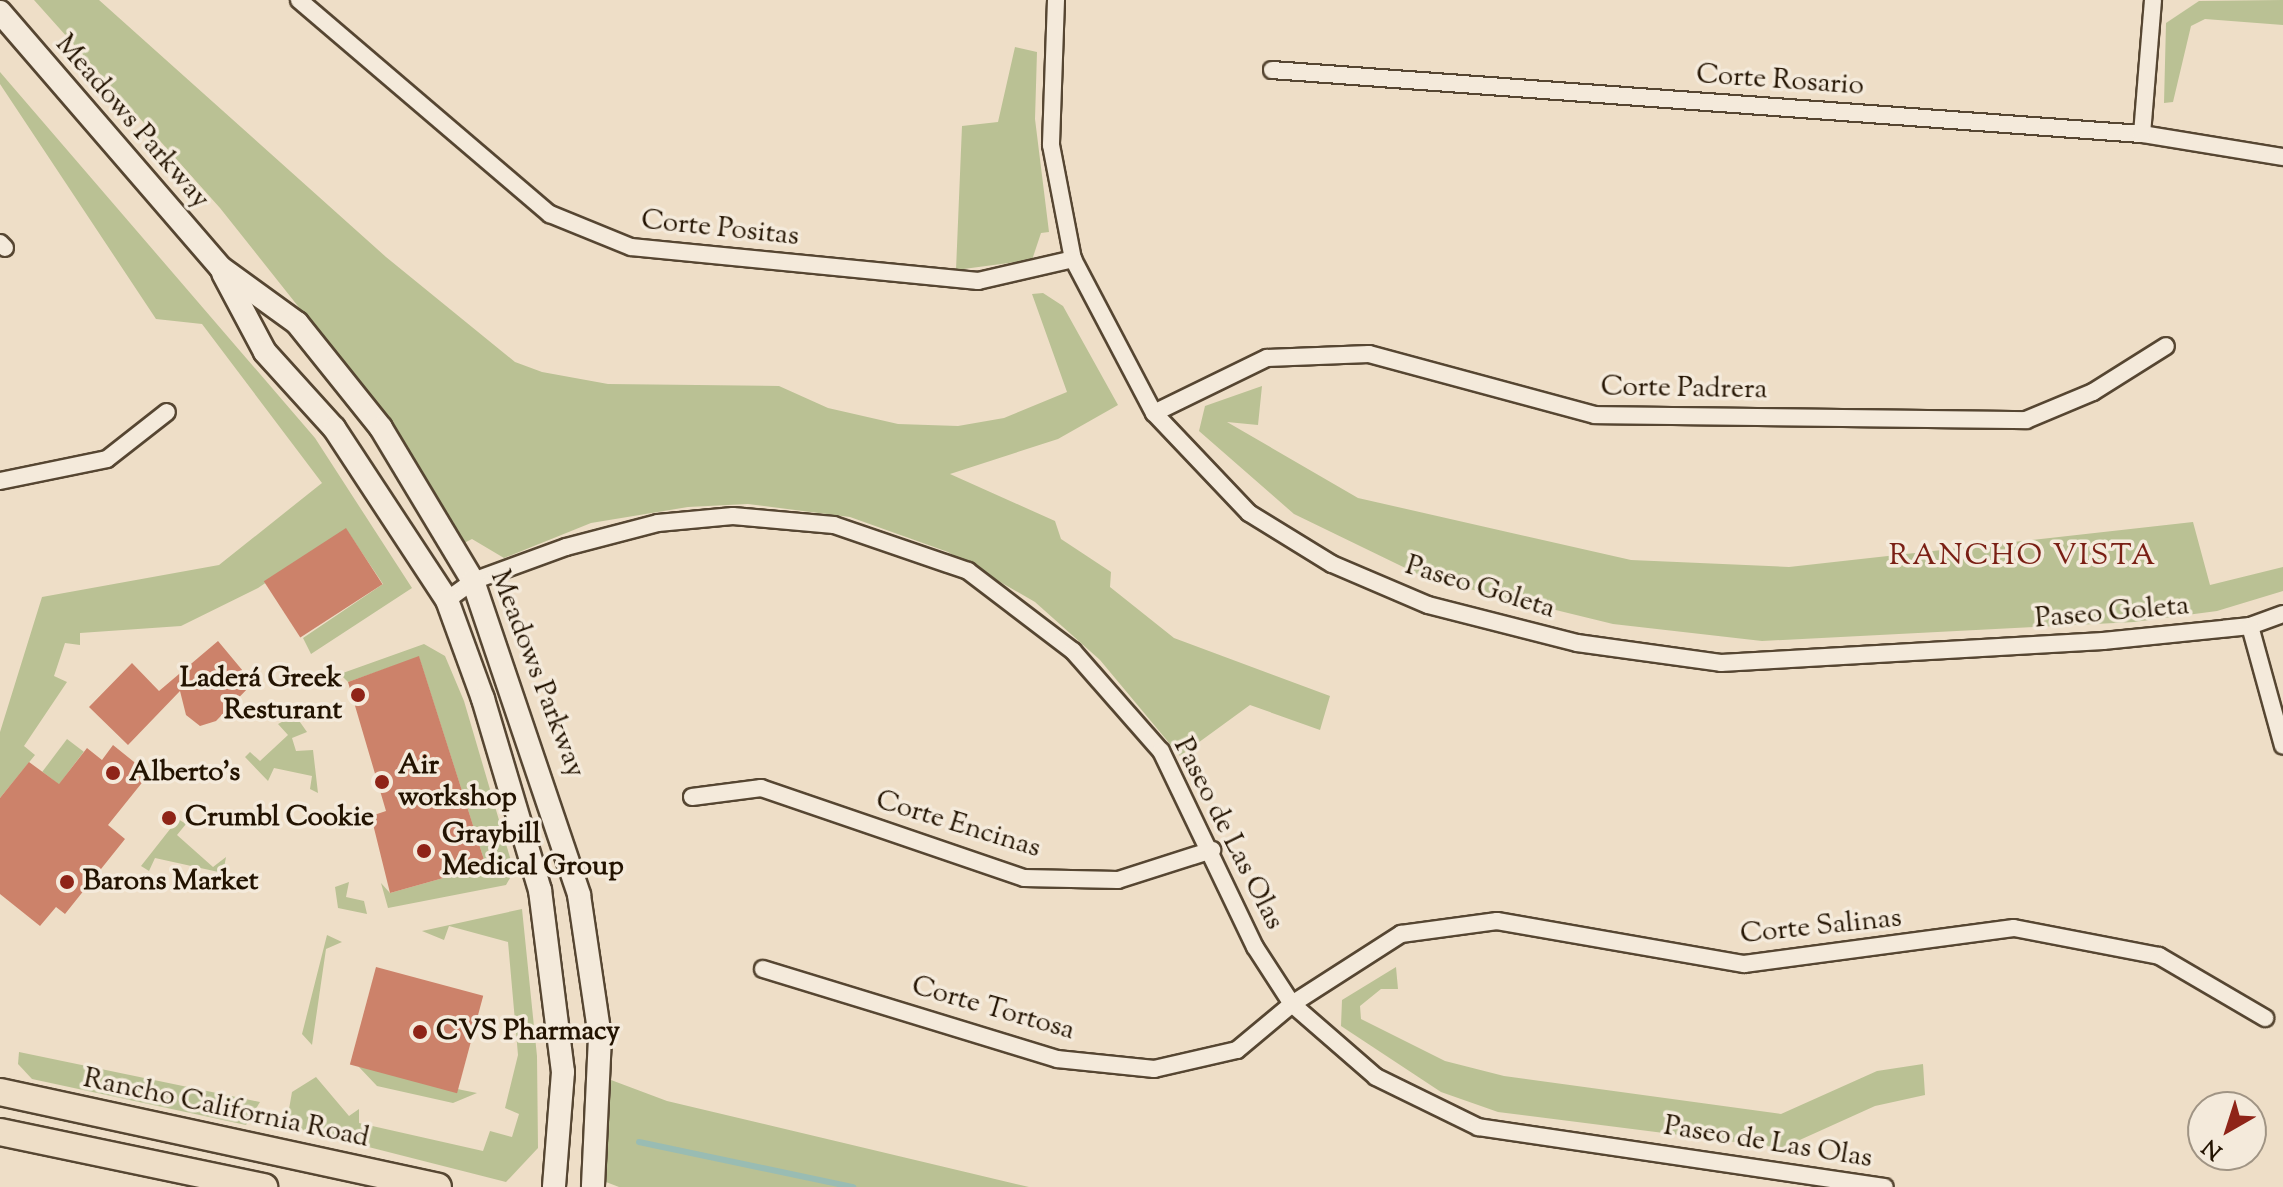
<!DOCTYPE html>
<html>
<head>
<meta charset="utf-8">
<style>
	body { margin:0 }
	#map { position:relative; width:2283px; height:1187px; overflow:hidden; background:#eedec7; font-family:"Sorts Mill Goudy",serif }
	div>[style] { position:absolute }
	[style*='--x'] { left:calc(var(--x)*1px); top:calc(var(--y)*1px); width:calc(var(--w)*1px); rotate:calc(var(--a)*1deg) }
	.green>* { inset:0; background:#bac194; transform-origin:0 0 }
	.stream>* { height:6px; margin:-3px; padding:0 3px; transform-origin:3px; border-radius:3px; background:#99bcb3 }
	.building>* { inset:0; background:#cc826a; transform-origin:0 0 }
	.roads { filter:drop-shadow(2px 0 #564632) drop-shadow(-2px 0 #564632) drop-shadow(0 2px #564632) drop-shadow(0 -2px #564632) }
	.street>* { height:16px; margin:-8px; padding:0 8px; transform-origin:8px; border-radius:8px; background:#f4eadb }
	.secondary>* { height:22px; margin:-11px; padding:0 11px; transform-origin:11px; border-radius:11px; background:#f4eadb }
	.primary>* { height:26px; margin:-13px; padding:0 13px; transform-origin:13px; border-radius:13px; background:#eedec7 }
	.dots>* { width:22px; height:22px; translate:-50% -50%; box-sizing:border-box; border:4px solid #f4eadb; border-radius:50% }
	span { translate:-50% -50%; white-space:nowrap; text-align:center; line-height:1.15; -webkit-text-stroke:7px #f4eadb; paint-order:stroke }
	.street-label { font-size:28px; color:#231301 }
	.poi-label { font-size:28px; color:#231301; font-weight:700 }
	.right { translate:-100% -50%; text-align:right }
	.left { translate:0 -50%; text-align:left }
	.neighbourhood-label { font-size:30px; color:#7a1f14; letter-spacing:2px }
	.north { position:absolute; left:2187px; top:1091px; width:80px; height:80px; box-sizing:border-box; background:#f4eadb; border:2px solid #a09484; border-radius:50%; rotate:219deg; font-size:22px; font-weight:700; line-height:32px; text-align:center; color:#231301 }
	.north::after { content:''; display:block; margin:auto; width:28px; height:36px; background:#8f2418; clip-path:polygon(50% 0,100% 100%,50% 72%,0 100%) }
</style>
</head>
<body>
<div id="map">
	<div class="green">
		<div style="clip-path:polygon(34px 0,99px 0,386px 257px,515px 362px,542px 372px,608px 384px,779px 386px,828px 408px,898px 424px,958px 426px,1004px 418px,1067px 392px,1032px 294px,1043px 293px,1063px 306px,1118px 405px,1058px 439px,950px 474px,1055px 521px,1061px 539px,1111px 572px,1110px 587px,1174px 638px,1330px 696px,1320px 730px,1250px 705px,1180px 756px,1100px 660px,1035px 602px,948px 552px,850px 517px,748px 504px,688px 507px,591px 523px,504px 558px,472px 539px,464px 543px,390px 422px,220px 208px)"></div>
		<div style="clip-path:polygon(2283px 0,2283px 25px,2205px 19px,2191px 26px,2173px 102px,2164px 103px,2166px 23px,2199px 1px)"></div>
		<div style="clip-path:polygon(1015px 47px,1037px 52px,1035px 119px,1049px 232px,1041px 233px,1032px 260px,956px 270px,962px 126px,998px 122px)"></div>
		<div style="clip-path:polygon(0 72px,315px 438px,412px 588px,311px 654px,303px 638px,383px 584px,346px 529px,258px 588px,181px 626px,80px 633px,80px 645px,65px 643px,54px 676px,67px 682px,24px 746px,35px 755px,0 798px,0 732px,42px 597px,219px 565px,322px 483px,202px 324px,156px 319px,0 84px)"></div>
		<div style="clip-path:polygon(1262px 386px,1258px 425px,1227px 422px,1358px 498px,1631px 560px,1789px 567px,2193px 522px,2210px 585px,2283px 567px,2283px 591px,2217px 611px,2134px 622px,1762px 641px,1613px 624px,1428px 579px,1294px 514px,1199px 431px,1205px 406px)"></div>
		<div style="clip-path:polygon(424px 644px,445px 656px,464px 701px,514px 871px,506px 885px,388px 908px,381px 883px,390px 893px,486px 866px,419px 657px,348px 682px,340px 674px)"></div>
		<div style="clip-path:polygon(295px 715px,307px 732px,292px 738px,296px 751px,313px 750px,318px 793px,310px 789px,312px 776px,274px 768px,268px 781px,245px 757px,250px 752px,260px 761px,288px 735px,278px 724px)"></div>
		<div style="left:67px;top:739px;width:21px;height:41px;rotate:37deg"></div>
		<div style="clip-path:polygon(178px 819px,186px 824px,177px 835px,213px 867px,226px 857px,223px 873px,155px 858px,149px 871px,141px 866px)"></div>
		<div style="clip-path:polygon(349px 882px,346px 897px,364px 901px,367px 914px,338px 908px,335px 887px)"></div>
		<div style="clip-path:polygon(522px 909px,537px 1056px,538px 1148px,506px 1182px,286px 1126px,292px 1092px,316px 1077px,349px 1116px,359px 1109px,359px 1123px,483px 1151px,490px 1131px,512px 1137px,519px 1114px,505px 1108px,518px 1055px,508px 942px,449px 926px,444px 940px,422px 931px)"></div>
		<div style="clip-path:polygon(327px 935px,342px 942px,326px 949px,312px 1045px,302px 1034px)"></div>
		<div style="clip-path:polygon(1396px 967px,1398px 989px,1381px 989px,1360px 1006px,1361px 1019px,1445px 1061px,1504px 1076px,1781px 1114px,1877px 1071px,1923px 1064px,1925px 1095px,1875px 1106px,1782px 1148px,1498px 1112px,1441px 1092px,1341px 1026px,1342px 1000px)"></div>
		<div style="clip-path:polygon(19px 1052px,236px 1097px,260px 1102px,246px 1125px,32px 1079px,18px 1064px)"></div>
		<div style="clip-path:polygon(358px 1066px,462px 1090px,477px 1093px,453px 1103px,377px 1086px)"></div>
		<div style="clip-path:polygon(611px 1080px,667px 1101px,1029px 1187px,619px 1187px,606px 1182px)"></div>
	</div>
	<div class="stream">
		<div style="--x:639;--y:1142;--w:219;--a:11.9"></div>
	</div>
	<div class="building">
		<div style="left:346px;top:528px;width:67px;height:98px;rotate:57deg"></div>
		<div style="clip-path:polygon(218px 641px,253px 683px,216px 721px,200px 726px,186px 715px,180px 691px,128px 745px,89px 707px,132px 663px,159px 691px)"></div>
		<div style="clip-path:polygon(419px 656px,486px 866px,390px 893px,371px 816px,386px 811px,348px 682px)"></div>
		<div style="clip-path:polygon(113px 745px,149px 774px,108px 825px,125px 839px,65px 914px,56px 907px,40px 926px,0 894px,0 798px,29px 762px,59px 784px,87px 748px,102px 760px)"></div>
		<div style="left:376px;top:967px;width:111px;height:101px;rotate:15deg"></div>
	</div>
	<div class="roads">
		<div class="street">
			<div style="--x:299;--y:0;--w:330;--a:40.5"></div>
			<div style="--x:550;--y:214;--w:87;--a:22.2"></div>
			<div style="--x:631;--y:247;--w:349;--a:5.6"></div>
			<div style="--x:978;--y:281;--w:98;--a:-13"></div>
			<div style="--x:1056;--y:0;--w:145;--a:92"></div>
			<div style="--x:1051;--y:145;--w:116;--a:79.1"></div>
			<div style="--x:1073;--y:259;--w:174;--a:62.3"></div>
			<div style="--x:1154;--y:413;--w:138;--a:46.5"></div>
			<div style="--x:1249;--y:513;--w:97;--a:31.6"></div>
			<div style="--x:1332;--y:564;--w:104;--a:23.1"></div>
			<div style="--x:1428;--y:605;--w:154;--a:14.3"></div>
			<div style="--x:1577;--y:643;--w:145;--a:7.9"></div>
			<div style="--x:1721;--y:663;--w:383;--a:-3.3"></div>
			<div style="--x:2103;--y:641;--w:148;--a:-5.8"></div>
			<div style="--x:2250;--y:626;--w:35;--a:-20"></div>
			<div style="--x:1272;--y:70;--w:872;--a:4.21"></div>
			<div style="--x:2142;--y:134;--w:143;--a:9.3"></div>
			<div style="--x:2142;--y:134;--w:134;--a:-85.3"></div>
			<div style="--x:0;--y:243;--w:7;--a:45"></div>
			<div style="--x:1154;--y:413;--w:126;--a:-26"></div>
			<div style="--x:1267;--y:358;--w:102;--a:-2.2"></div>
			<div style="--x:1369;--y:354;--w:234;--a:15.1"></div>
			<div style="--x:1595;--y:415;--w:431;--a:0.7"></div>
			<div style="--x:2026;--y:420;--w:73;--a:-22.7"></div>
			<div style="--x:2093;--y:392;--w:86;--a:-32.2"></div>
			<div style="--x:0;--y:481;--w:109;--a:-11.6"></div>
			<div style="--x:107;--y:459;--w:76;--a:-38.1"></div>
			<div style="--x:447;--y:600;--w:32;--a:-36"></div>
			<div style="--x:473;--y:581;--w:99;--a:-20.1"></div>
			<div style="--x:566;--y:547;--w:95;--a:-14.6"></div>
			<div style="--x:658;--y:523;--w:75;--a:-5.3"></div>
			<div style="--x:733;--y:516;--w:101;--a:5.1"></div>
			<div style="--x:834;--y:525;--w:142;--a:18.9"></div>
			<div style="--x:968;--y:571;--w:132;--a:37.3"></div>
			<div style="--x:1073;--y:651;--w:133;--a:48.7"></div>
			<div style="--x:1161;--y:751;--w:217;--a:64.4"></div>
			<div style="--x:1255;--y:947;--w:68;--a:57"></div>
			<div style="--x:1292;--y:1004;--w:111;--a:41"></div>
			<div style="--x:1376;--y:1077;--w:114;--a:26.1"></div>
			<div style="--x:1478;--y:1127;--w:411;--a:8.4"></div>
			<div style="--x:2250;--y:626;--w:124;--a:74.6"></div>
			<div style="--x:692;--y:797;--w:70;--a:-7.4"></div>
			<div style="--x:761;--y:788;--w:278;--a:18.9"></div>
			<div style="--x:1024;--y:878;--w:94;--a:1.2"></div>
			<div style="--x:1118;--y:880;--w:99;--a:-17.7"></div>
			<div style="--x:763;--y:969;--w:307;--a:17"></div>
			<div style="--x:1057;--y:1059;--w:98;--a:5.9"></div>
			<div style="--x:1154;--y:1069;--w:85;--a:-12.9"></div>
			<div style="--x:1237;--y:1050;--w:72;--a:-39.9"></div>
			<div style="--x:1292;--y:1004;--w:130;--a:-32.7"></div>
			<div style="--x:1401;--y:934;--w:97;--a:-7.7"></div>
			<div style="--x:1497;--y:921;--w:251;--a:9.9"></div>
			<div style="--x:1744;--y:964;--w:272;--a:-7.6"></div>
			<div style="--x:2014;--y:928;--w:148;--a:10.9"></div>
			<div style="--x:2159;--y:956;--w:123;--a:30.3"></div>
		</div>
		<div class="secondary">
			<div style="--x:0;--y:12;--w:338;--a:49.2"></div>
			<div style="--x:221;--y:268;--w:94;--a:35.9"></div>
			<div style="--x:297;--y:323;--w:134;--a:51.3"></div>
			<div style="--x:381;--y:428;--w:179;--a:59"></div>
			<div style="--x:473;--y:581;--w:331;--a:71.3"></div>
			<div style="--x:579;--y:895;--w:144;--a:81.6"></div>
			<div style="--x:600;--y:1037;--w:150;--a:92.7"></div>
			<div style="--x:223;--y:273;--w:89;--a:62"></div>
			<div style="--x:265;--y:352;--w:103;--a:47.8"></div>
			<div style="--x:334;--y:428;--w:206;--a:56.7"></div>
			<div style="--x:447;--y:600;--w:105;--a:70"></div>
			<div style="--x:483;--y:699;--w:199;--a:73.4"></div>
			<div style="--x:540;--y:890;--w:183;--a:82.8"></div>
			<div style="--x:563;--y:1072;--w:115;--a:94.5"></div>
		</div>
		<div class="primary">
			<div style="--x:0;--y:1092;--w:448;--a:12.2"></div>
			<div style="--x:0;--y:1132;--w:270;--a:11.8"></div>
		</div>
	</div>
	<div class="dots">
		<div style="left:358px;top:695px;background:#8f2418"></div>
		<div style="left:113px;top:773px;background:#8f2418"></div>
		<div style="left:382px;top:782px;background:#8f2418"></div>
		<div style="left:169px;top:818px;background:#8f2418"></div>
		<div style="left:424px;top:851px;background:#8f2418"></div>
		<div style="left:67px;top:882px;background:#8f2418"></div>
		<div style="left:420px;top:1032px;background:#8f2418"></div>
	</div>
	<div class="street-label">
		<span style="left:1780px;top:81px;rotate:4deg">Corte Rosario</span>
		<span style="left:132px;top:122px;rotate:49deg">Meadows Parkway</span>
		<span style="left:720px;top:229px;rotate:6deg">Corte Positas</span>
		<span style="left:1684px;top:389px;rotate:1deg">Corte Padrera</span>
		<span style="left:1480px;top:588px;rotate:17deg">Paseo Goleta</span>
		<span style="left:2112px;top:613px;rotate:-5deg">Paseo Goleta</span>
		<span style="left:537px;top:674px;rotate:69deg">Meadows Parkway</span>
		<span style="left:958px;top:825px;rotate:17deg">Corte Encinas</span>
		<span style="left:1228px;top:834px;rotate:63deg">Paseo de Las Olas</span>
		<span style="left:1821px;top:927px;rotate:-6deg">Corte Salinas</span>
		<span style="left:993px;top:1009px;rotate:16deg">Corte Tortosa</span>
		<span style="left:226px;top:1109px;rotate:12deg">Rancho California Road</span>
		<span style="left:1768px;top:1143px;rotate:9deg">Paseo de Las Olas</span>
	</div>
	<div class="poi-label">
		<span class="right" style="left:342px;top:695px">Laderá Greek<br>Resturant</span>
		<span class="left" style="left:398px;top:782px">Air<br>workshop</span>
		<span class="left" style="left:129px;top:773px">Alberto's</span>
		<span class="left" style="left:185px;top:818px">Crumbl Cookie</span>
		<span class="left" style="left:442px;top:851px">Graybill<br>Medical Group</span>
		<span class="left" style="left:83px;top:882px">Barons Market</span>
		<span class="left" style="left:436px;top:1032px">CVS Pharmacy</span>
	</div>
	<div class="neighbourhood-label">
		<span style="left:2023px;top:557px">RANCHO VISTA</span>
	</div>
	<div class="north">N</div>
</div>
</body>
</html>
